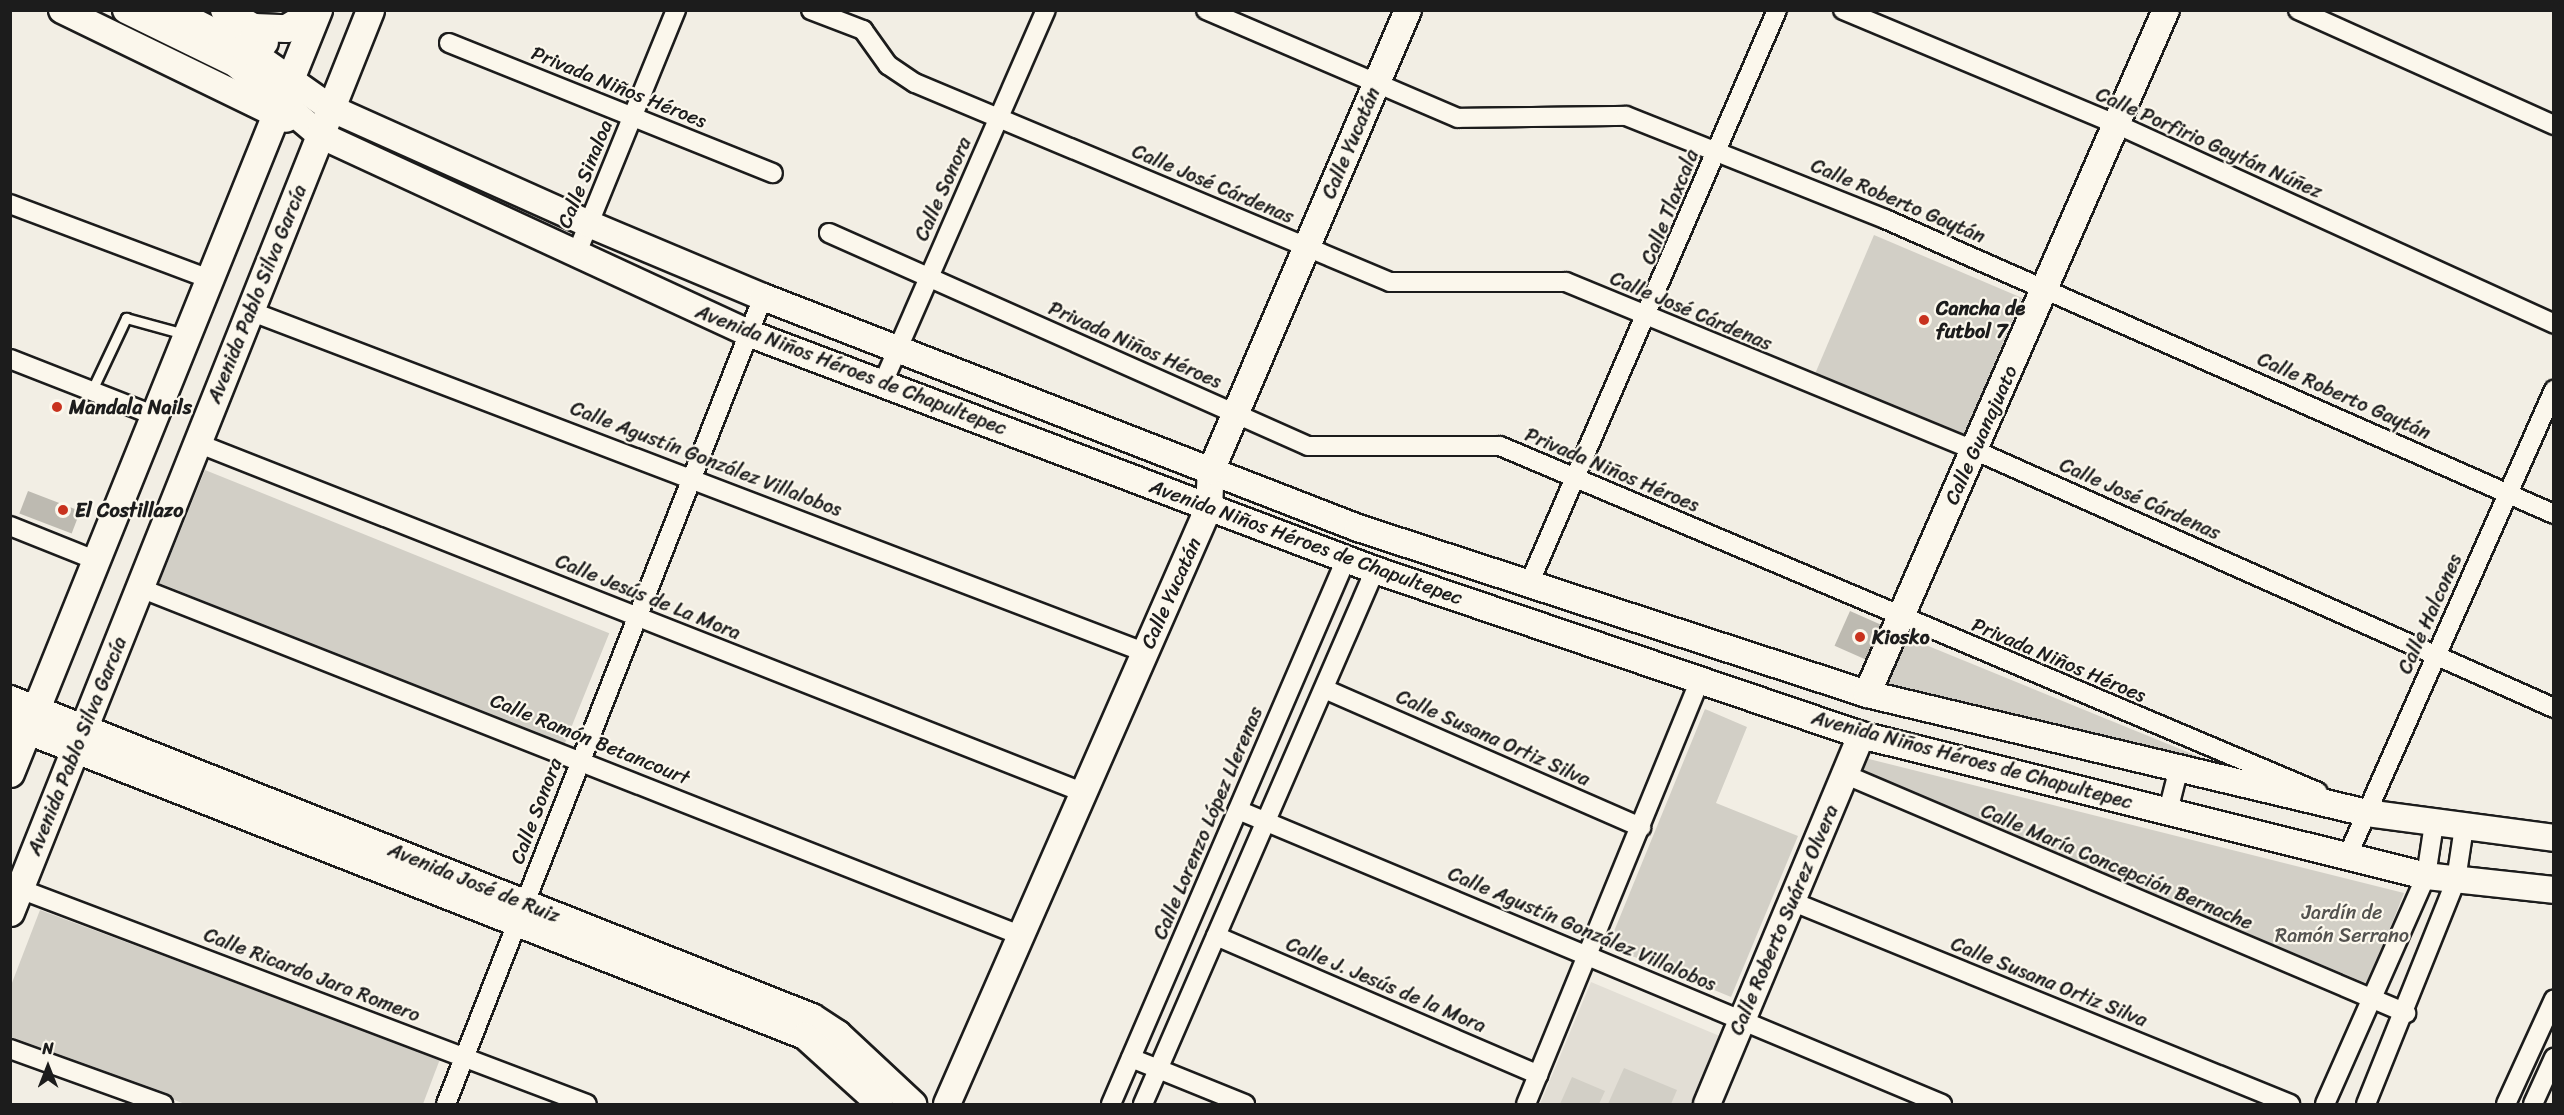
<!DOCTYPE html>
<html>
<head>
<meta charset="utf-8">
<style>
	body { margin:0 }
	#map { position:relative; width:2564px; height:1115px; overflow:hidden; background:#f2eee4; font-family:Sriracha,sans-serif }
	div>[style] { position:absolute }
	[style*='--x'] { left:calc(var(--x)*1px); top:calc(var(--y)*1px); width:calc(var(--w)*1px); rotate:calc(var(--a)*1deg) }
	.built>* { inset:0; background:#e2ded5 }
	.green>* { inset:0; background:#d2cfc6; transform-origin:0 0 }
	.building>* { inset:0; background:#bdbab1; transform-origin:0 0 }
	.roads { filter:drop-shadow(2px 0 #1c1c1c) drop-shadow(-2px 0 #1c1c1c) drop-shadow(0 2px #1c1c1c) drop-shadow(0 -2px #1c1c1c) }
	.lane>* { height:9px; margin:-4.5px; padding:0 4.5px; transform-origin:4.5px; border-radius:4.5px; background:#fbf7ec }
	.street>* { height:18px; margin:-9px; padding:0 9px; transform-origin:9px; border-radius:9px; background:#fbf7ec }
	.secondary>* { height:26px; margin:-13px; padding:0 13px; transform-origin:13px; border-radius:13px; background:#fbf7ec }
	.primary>* { height:27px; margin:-13.5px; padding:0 13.5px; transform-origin:13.5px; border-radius:13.5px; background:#fbf7ec }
	.dots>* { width:16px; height:16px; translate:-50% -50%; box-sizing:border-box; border:3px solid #fbf7ec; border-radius:50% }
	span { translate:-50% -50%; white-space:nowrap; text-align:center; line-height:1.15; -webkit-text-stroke:4.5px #fbf7ec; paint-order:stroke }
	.street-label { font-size:20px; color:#1c1c1c }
	.poi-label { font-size:20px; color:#1c1c1c; font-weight:700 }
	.left { translate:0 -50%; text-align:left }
	.park-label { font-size:20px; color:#53524f }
	.frame { position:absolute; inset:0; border:12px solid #1c1c1c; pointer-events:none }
	.north { position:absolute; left:18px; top:1037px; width:60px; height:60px; -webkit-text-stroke:4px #fbf7ec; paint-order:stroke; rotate:0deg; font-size:16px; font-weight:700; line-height:24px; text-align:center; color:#1c1c1c }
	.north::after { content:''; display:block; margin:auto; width:21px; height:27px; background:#1c1c1c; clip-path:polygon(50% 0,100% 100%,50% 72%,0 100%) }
</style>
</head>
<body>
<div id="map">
	<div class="built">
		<div style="clip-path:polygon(1591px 982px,1722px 1037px,1693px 1104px,1540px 1104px)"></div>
	</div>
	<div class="green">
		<div style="left:1874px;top:235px;width:161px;height:150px;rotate:23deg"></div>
		<div style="left:205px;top:470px;width:436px;height:122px;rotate:22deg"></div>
		<div style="clip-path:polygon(1899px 634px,2229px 769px,1877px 685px)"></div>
		<div style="clip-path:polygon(1705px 709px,1747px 727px,1716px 803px,1798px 836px,1731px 997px,1608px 946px)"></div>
		<div style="clip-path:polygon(1865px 758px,2404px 893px,2368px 984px,1860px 771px)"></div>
		<div style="clip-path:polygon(40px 910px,440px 1059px,423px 1104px,185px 1104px,11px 1040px,10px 988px)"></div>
		<div style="clip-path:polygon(1624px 1068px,1677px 1090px,1671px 1104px,1608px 1104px)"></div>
		<div style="clip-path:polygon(1572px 1077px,1605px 1091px,1599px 1104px,1560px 1104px)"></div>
	</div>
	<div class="building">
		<div style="left:28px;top:491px;width:56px;height:24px;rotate:21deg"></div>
		<div style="left:1850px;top:611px;width:34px;height:38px;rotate:24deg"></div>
	</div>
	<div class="roads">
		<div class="lane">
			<div style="--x:92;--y:390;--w:80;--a:-64.7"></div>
			<div style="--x:126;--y:318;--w:60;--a:15.4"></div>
		</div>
		<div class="street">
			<div style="--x:811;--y:10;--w:56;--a:21"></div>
			<div style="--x:863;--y:30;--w:43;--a:54.5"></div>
			<div style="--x:888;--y:65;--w:32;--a:34"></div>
			<div style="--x:915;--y:83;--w:515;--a:22.73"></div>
			<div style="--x:1390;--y:282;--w:176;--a:0"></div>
			<div style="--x:1566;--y:282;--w:441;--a:22.4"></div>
			<div style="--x:1974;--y:450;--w:635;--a:23.98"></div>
			<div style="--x:1206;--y:10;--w:274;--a:23.2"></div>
			<div style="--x:1458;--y:118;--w:168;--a:-0.7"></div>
			<div style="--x:1626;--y:116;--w:279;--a:21.7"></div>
			<div style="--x:1885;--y:219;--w:731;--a:23.8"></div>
			<div style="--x:1843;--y:10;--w:296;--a:22.7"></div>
			<div style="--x:2116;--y:124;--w:482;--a:24.5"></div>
			<div style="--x:2298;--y:10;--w:281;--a:24.2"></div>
			<div style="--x:449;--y:43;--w:349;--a:21.9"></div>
			<div style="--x:10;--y:204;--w:210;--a:20.6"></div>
			<div style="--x:829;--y:233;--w:524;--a:23.97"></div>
			<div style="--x:1308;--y:446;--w:192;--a:0"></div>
			<div style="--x:1500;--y:446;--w:888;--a:22.93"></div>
			<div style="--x:576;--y:255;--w:265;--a:-67.8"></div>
			<div style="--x:250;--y:311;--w:957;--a:20.88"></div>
			<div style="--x:10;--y:359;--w:154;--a:21.4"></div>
			<div style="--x:882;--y:385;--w:409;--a:-66.4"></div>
			<div style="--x:197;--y:443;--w:951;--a:21.52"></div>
			<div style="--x:10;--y:526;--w:92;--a:21.8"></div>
			<div style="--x:1529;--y:584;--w:625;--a:-66.63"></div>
			<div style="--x:140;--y:588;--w:948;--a:21.53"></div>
			<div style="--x:1327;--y:690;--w:343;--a:23.6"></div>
			<div style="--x:1844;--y:774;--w:611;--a:23.04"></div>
			<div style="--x:1238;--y:810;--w:763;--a:22.67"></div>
			<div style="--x:2168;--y:811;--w:44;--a:-75.7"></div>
			<div style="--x:2348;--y:855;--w:509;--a:-66.11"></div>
			<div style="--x:20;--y:889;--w:606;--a:20.77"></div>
			<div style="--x:1791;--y:901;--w:539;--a:22.14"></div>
			<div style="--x:1216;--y:936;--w:351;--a:23.3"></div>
			<div style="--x:10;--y:1049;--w:163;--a:19.8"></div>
			<div style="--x:1131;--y:1058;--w:123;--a:22"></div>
			<div style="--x:446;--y:1104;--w:867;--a:-68.55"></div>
			<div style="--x:1111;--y:1104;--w:594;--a:-66.67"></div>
			<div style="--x:1143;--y:1104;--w:582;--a:-66.52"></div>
			<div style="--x:1526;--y:1104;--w:459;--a:-67.7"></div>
			<div style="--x:2325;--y:1104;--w:249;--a:-66.1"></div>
			<div style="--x:2426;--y:876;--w:53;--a:-81.3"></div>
			<div style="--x:2366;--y:1104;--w:241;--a:-68.1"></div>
			<div style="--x:2456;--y:880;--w:54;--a:-81.4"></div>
			<div style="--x:2506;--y:1104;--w:115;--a:-65.4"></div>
			<div style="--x:2533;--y:1104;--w:51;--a:-65.5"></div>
		</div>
		<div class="secondary">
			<div style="--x:62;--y:10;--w:249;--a:25.9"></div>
			<div style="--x:126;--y:10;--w:123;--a:26.1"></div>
			<div style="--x:236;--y:64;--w:110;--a:40.2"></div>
			<div style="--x:320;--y:135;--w:472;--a:24.8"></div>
			<div style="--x:748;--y:333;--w:670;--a:20.71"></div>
			<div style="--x:1375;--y:570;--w:513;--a:18.75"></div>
			<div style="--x:1861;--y:735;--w:582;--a:14.01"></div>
			<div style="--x:2426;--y:876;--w:129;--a:6.2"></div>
			<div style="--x:171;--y:10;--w:82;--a:26.9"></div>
			<div style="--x:244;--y:47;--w:105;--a:35.3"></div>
			<div style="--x:330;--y:108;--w:284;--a:24.1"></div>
			<div style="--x:589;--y:224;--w:189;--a:22.8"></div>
			<div style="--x:763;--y:297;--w:638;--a:21.22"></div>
			<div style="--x:1358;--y:528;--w:535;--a:18.06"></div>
			<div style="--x:1867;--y:694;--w:514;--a:13.39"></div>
			<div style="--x:2367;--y:813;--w:189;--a:7.6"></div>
			<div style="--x:224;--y:10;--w:34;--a:30"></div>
			<div style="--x:254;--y:27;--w:19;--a:55"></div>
			<div style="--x:1867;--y:694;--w:746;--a:-66.39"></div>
			<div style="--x:10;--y:699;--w:863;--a:21.63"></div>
			<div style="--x:812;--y:1017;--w:31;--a:33"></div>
			<div style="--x:838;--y:1034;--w:103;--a:43"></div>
			<div style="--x:10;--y:724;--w:854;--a:21.43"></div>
			<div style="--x:805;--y:1036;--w:101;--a:42.2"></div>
			<div style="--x:947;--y:1104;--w:652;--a:-66.31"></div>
			<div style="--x:1209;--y:507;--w:36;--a:-87"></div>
			<div style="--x:1211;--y:471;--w:501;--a:-66.86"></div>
			<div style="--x:1707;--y:1104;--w:400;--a:-67.3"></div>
		</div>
		<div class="primary">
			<div style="--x:254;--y:27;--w:32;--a:2"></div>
			<div style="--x:286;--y:28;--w:35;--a:-31"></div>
			<div style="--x:10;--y:773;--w:823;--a:-68.02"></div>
			<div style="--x:10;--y:912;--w:971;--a:-68.24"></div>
		</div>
	</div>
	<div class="dots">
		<div style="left:1924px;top:320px;background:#c8321e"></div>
		<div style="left:57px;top:407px;background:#c8321e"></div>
		<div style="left:63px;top:510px;background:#c8321e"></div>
		<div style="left:1860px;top:637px;background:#c8321e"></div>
	</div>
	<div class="street-label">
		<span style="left:619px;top:87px;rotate:22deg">Privada Niños Héroes</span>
		<span style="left:1351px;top:143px;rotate:-67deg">Calle Yucatán</span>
		<span style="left:2209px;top:143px;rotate:24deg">Calle Porfirio Gaytán Núñez</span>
		<span style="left:585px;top:174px;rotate:-68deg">Calle Sinaloa</span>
		<span style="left:1213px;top:184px;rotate:23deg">Calle José Cárdenas</span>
		<span style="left:943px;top:189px;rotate:-66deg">Calle Sonora</span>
		<span style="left:1898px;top:201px;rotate:23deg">Calle Roberto Gaytán</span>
		<span style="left:1670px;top:207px;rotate:-68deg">Calle Tlaxcala</span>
		<span style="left:257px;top:294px;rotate:-68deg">Avenida Pablo Silva García</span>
		<span style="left:1691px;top:311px;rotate:23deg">Calle José Cárdenas</span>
		<span style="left:1135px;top:345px;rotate:24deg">Privada Niños Héroes</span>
		<span style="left:851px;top:370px;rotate:21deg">Avenida Niños Héroes de Chapultepec</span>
		<span style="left:2344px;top:396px;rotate:24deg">Calle Roberto Gaytán</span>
		<span style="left:1981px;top:435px;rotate:-66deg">Calle Guanajuato</span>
		<span style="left:706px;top:459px;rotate:21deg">Calle Agustín González Villalobos</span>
		<span style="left:1612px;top:470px;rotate:23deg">Privada Niños Héroes</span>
		<span style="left:2140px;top:499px;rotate:24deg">Calle José Cárdenas</span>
		<span style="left:1306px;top:542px;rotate:20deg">Avenida Niños Héroes de Chapultepec</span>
		<span style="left:1171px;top:593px;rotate:-66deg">Calle Yucatán</span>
		<span style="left:648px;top:597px;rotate:22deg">Calle Jesús de La Mora</span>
		<span style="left:2430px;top:614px;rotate:-66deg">Calle Halcones</span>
		<span style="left:2059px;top:660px;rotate:23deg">Privada Niños Héroes</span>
		<span style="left:1493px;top:738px;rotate:24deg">Calle Susana Ortiz Silva</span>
		<span style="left:590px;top:739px;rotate:22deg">Calle Ramón Betancourt</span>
		<span style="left:77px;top:746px;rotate:-68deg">Avenida Pablo Silva García</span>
		<span style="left:1972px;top:760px;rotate:15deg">Avenida Niños Héroes de Chapultepec</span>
		<span style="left:536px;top:811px;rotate:-69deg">Calle Sonora</span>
		<span style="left:1208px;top:823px;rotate:-67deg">Calle Lorenzo López Llerenas</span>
		<span style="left:2117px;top:867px;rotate:23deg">Calle María Concepción Bernache</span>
		<span style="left:474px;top:883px;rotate:22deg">Avenida José de Ruiz</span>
		<span style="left:1784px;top:920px;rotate:-67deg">Calle Roberto Suárez Olvera</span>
		<span style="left:1582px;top:929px;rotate:23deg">Calle Agustín González Villalobos</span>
		<span style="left:312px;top:975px;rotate:21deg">Calle Ricardo Jara Romero</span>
		<span style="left:2049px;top:982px;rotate:22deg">Calle Susana Ortiz Silva</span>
		<span style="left:1386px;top:985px;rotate:23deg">Calle J. Jesús de la Mora</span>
	</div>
	<div class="poi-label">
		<span class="left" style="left:1936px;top:320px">Cancha de<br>futbol 7</span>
		<span class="left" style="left:69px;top:407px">Mandala Nails</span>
		<span class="left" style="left:75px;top:510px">El Costillazo</span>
		<span class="left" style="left:1872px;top:637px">Kiosko</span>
	</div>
	<div class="park-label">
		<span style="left:2342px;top:924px">Jardín de<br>Ramón Serrano</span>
	</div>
	<div class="frame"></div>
	<div class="north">N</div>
</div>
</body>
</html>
